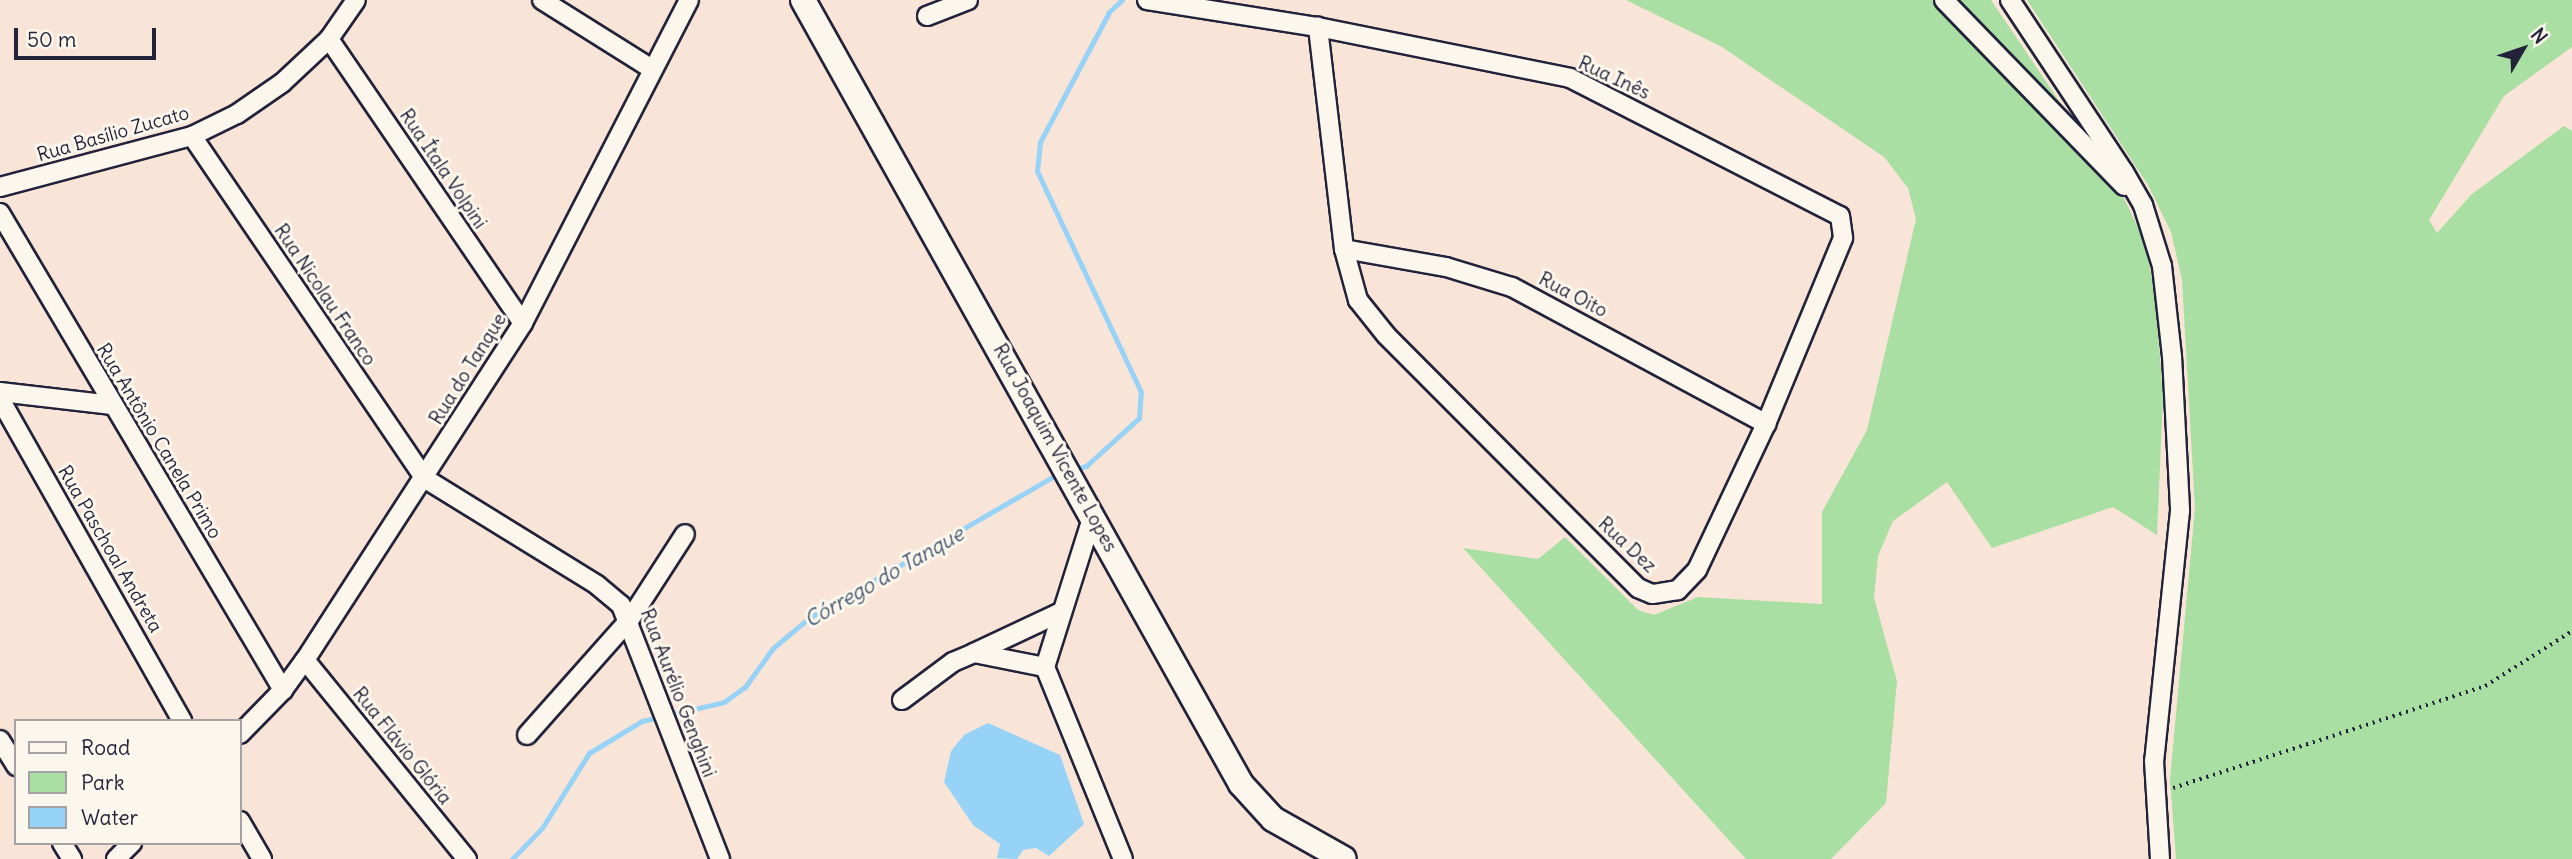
<!DOCTYPE html>
<html>
<head>
<meta charset="utf-8">
<style>
	body { margin:0 }
	#map { position:relative; width:2572px; height:859px; overflow:hidden; background:#f8e5d7; font-family:Delius,sans-serif }
	div>[style] { position:absolute }
	[style*='--x'] { left:calc(var(--x)*1px); top:calc(var(--y)*1px); width:calc(var(--w)*1px); rotate:calc(var(--a)*1deg) }
	.green>* { inset:0; background:#a9dfa2 }
	.water>* { inset:0; background:#97d2f7 }
	.stream>* { height:5px; margin:-2.5px; padding:0 2.5px; transform-origin:2.5px; border-radius:2.5px; background:#97d2f7 }
	.path>* { height:3.5px; margin-top:-1.75px; transform-origin:0; background:repeating-linear-gradient(90deg,#22223b 0 2px,transparent 0 7px) }
	.roads { filter:drop-shadow(2px 0 #22223b) drop-shadow(-2px 0 #22223b) drop-shadow(0 2px #22223b) drop-shadow(0 -2px #22223b) }
	.street>* { height:18px; margin:-9px; padding:0 9px; transform-origin:9px; border-radius:9px; background:#fbf7ec }
	.secondary>* { height:24px; margin:-12px; padding:0 12px; transform-origin:12px; border-radius:12px; background:#fbf7ec }
	span { translate:-50% -50%; white-space:nowrap; text-align:center; line-height:1.15; -webkit-text-stroke:6px #fbf7ec; paint-order:stroke }
	.street-label { font-size:19px; color:#22223b }
	.water-label { font-size:21px; color:#455773; font-style:italic }
	.legend { position:absolute; left:14px; top:719px; width:228px; height:126px; box-sizing:border-box; background:#fbf7ec; border:2px solid #a4a2a5; margin:0; padding:9px 12px; list-style:none; font-size:21px; color:#22223b }
	.legend li { display:flex; align-items:center; gap:14px; height:35px }
	.legend b { width:35px; border:2px solid #a4a2a5 }
	.north { position:absolute; left:2488px; top:14px; width:70px; height:70px; -webkit-text-stroke:5px #fbf7ec; paint-order:stroke; rotate:51deg; font-size:19px; font-weight:700; line-height:28px; text-align:center; color:#22223b }
	.north::after { content:''; display:block; margin:auto; width:24px; height:32px; background:#22223b; clip-path:polygon(50% 0,100% 100%,50% 72%,0 100%) }
	.scale { position:absolute; left:14px; top:28px; width:142px; height:32px; box-sizing:border-box; border:4px solid #22223b; border-top:0; padding-left:9px; font-size:21px; line-height:24px; white-space:nowrap; color:#22223b; -webkit-text-stroke:5px #fbf7ec; paint-order:stroke }
</style>
</head>
<body>
<div id="map">
	<div class="green">
		<div style="clip-path:polygon(1626px 0,1932px 0,2123px 196px,2145px 243px,2155px 293px,2163px 396px,2157px 535px,2113px 507px,1992px 548px,1947px 482px,1893px 521px,1878px 556px,1874px 598px,1897px 681px,1886px 803px,1831px 859px,1746px 859px,1463px 548px,1538px 559px,1565px 537px,1638px 610px,1654px 615px,1698px 597px,1822px 604px,1822px 512px,1867px 430px,1916px 219px,1908px 188px,1884px 157px,1722px 47px)"></div>
		<div style="clip-path:polygon(1952px 0,1991px 0,2078px 129px)"></div>
		<div style="clip-path:polygon(2027px 0,2572px 0,2572px 47px,2504px 96px,2429px 220px,2437px 233px,2472px 194px,2564px 126px,2572px 131px,2572px 859px,2176px 859px,2170px 779px,2195px 508px,2182px 280px,2171px 232px,2148px 185px)"></div>
	</div>
	<div class="water">
		<div style="clip-path:polygon(988px 723px,1060px 755px,1084px 824px,1049px 856px,1036px 848px,1023px 850px,1017px 859px,997px 858px,1000px 844px,973px 825px,944px 782px,951px 751px,964px 735px)"></div>
	</div>
	<div class="stream">
		<div style="--x:1072;--y:470;--w:15;--a:-16"></div>
		<div style="--x:1086;--y:466;--w:72;--a:-42.2"></div>
		<div style="--x:1139;--y:418;--w:26;--a:-86"></div>
		<div style="--x:1141;--y:392;--w:244;--a:-115.2"></div>
		<div style="--x:1037;--y:171;--w:29;--a:-84"></div>
		<div style="--x:1040;--y:142;--w:147;--a:-62"></div>
		<div style="--x:1109;--y:12;--w:18;--a:-43"></div>
		<div style="--x:512;--y:859;--w:43;--a:-45.9"></div>
		<div style="--x:542;--y:828;--w:89;--a:-57.9"></div>
		<div style="--x:589;--y:753;--w:62;--a:-31.1"></div>
		<div style="--x:642;--y:721;--w:84;--a:-13"></div>
		<div style="--x:724;--y:702;--w:26;--a:-36"></div>
		<div style="--x:745;--y:687;--w:48;--a:-54.3"></div>
		<div style="--x:773;--y:648;--w:47;--a:-39.8"></div>
		<div style="--x:809;--y:618;--w:289;--a:-30.1"></div>
	</div>
	<div class="path">
		<div style="--x:2173;--y:788;--w:328;--a:-18.1"></div>
		<div style="--x:2485;--y:686;--w:103;--a:-32.3"></div>
	</div>
	<div class="roads">
		<div class="street">
			<div style="--x:542;--y:0;--w:130;--a:32.1"></div>
			<div style="--x:1147;--y:0;--w:173;--a:9"></div>
			<div style="--x:1318;--y:27;--w:257;--a:11.4"></div>
			<div style="--x:1570;--y:78;--w:303;--a:27.1"></div>
			<div style="--x:1840;--y:216;--w:22;--a:82"></div>
			<div style="--x:1843;--y:238;--w:201;--a:112.5"></div>
			<div style="--x:1766;--y:424;--w:161;--a:115.3"></div>
			<div style="--x:1697;--y:570;--w:28;--a:134"></div>
			<div style="--x:1678;--y:590;--w:26;--a:171"></div>
			<div style="--x:1652;--y:594;--w:15;--a:-157"></div>
			<div style="--x:1638;--y:588;--w:357;--a:-134.9"></div>
			<div style="--x:1386;--y:335;--w:45;--a:-128.7"></div>
			<div style="--x:1358;--y:300;--w:53;--a:-105.4"></div>
			<div style="--x:1344;--y:249;--w:224;--a:-96.7"></div>
			<div style="--x:1944;--y:0;--w:259;--a:45.9"></div>
			<div style="--x:2010;--y:0;--w:206;--a:56.5"></div>
			<div style="--x:2124;--y:172;--w:38;--a:60"></div>
			<div style="--x:2143;--y:205;--w:64;--a:72.7"></div>
			<div style="--x:2162;--y:266;--w:91;--a:83.7"></div>
			<div style="--x:2172;--y:356;--w:155;--a:87"></div>
			<div style="--x:2180;--y:511;--w:251;--a:95.9"></div>
			<div style="--x:2154;--y:761;--w:98;--a:86.5"></div>
			<div style="--x:927;--y:16;--w:44;--a:-21.3"></div>
			<div style="--x:329;--y:39;--w:344;--a:55.7"></div>
			<div style="--x:192;--y:136;--w:413;--a:55.8"></div>
			<div style="--x:424;--y:478;--w:203;--a:31.7"></div>
			<div style="--x:597;--y:585;--w:31;--a:40"></div>
			<div style="--x:621;--y:605;--w:273;--a:68.7"></div>
			<div style="--x:0;--y:187;--w:199;--a:-14.9"></div>
			<div style="--x:192;--y:136;--w:50;--a:-26.1"></div>
			<div style="--x:237;--y:114;--w:55;--a:-34.6"></div>
			<div style="--x:282;--y:83;--w:64;--a:-43.1"></div>
			<div style="--x:329;--y:39;--w:47;--a:-55.3"></div>
			<div style="--x:0;--y:213;--w:555;--a:59.32"></div>
			<div style="--x:1344;--y:249;--w:104;--a:10"></div>
			<div style="--x:1446;--y:267;--w:69;--a:16.9"></div>
			<div style="--x:1512;--y:287;--w:289;--a:28.3"></div>
			<div style="--x:0;--y:392;--w:113;--a:6.6"></div>
			<div style="--x:0;--y:399;--w:370;--a:60.5"></div>
			<div style="--x:1093;--y:515;--w:159;--a:107.5"></div>
			<div style="--x:1045;--y:667;--w:207;--a:67.9"></div>
			<div style="--x:974;--y:653;--w:94;--a:-25.2"></div>
			<div style="--x:305;--y:660;--w:257;--a:50.9"></div>
			<div style="--x:902;--y:700;--w:64;--a:-36.7"></div>
			<div style="--x:953;--y:662;--w:23;--a:-23"></div>
			<div style="--x:974;--y:653;--w:72;--a:11.2"></div>
			<div style="--x:240;--y:734;--w:62;--a:-45.7"></div>
			<div style="--x:283;--y:690;--w:37;--a:-54"></div>
			<div style="--x:305;--y:660;--w:401;--a:-57.1"></div>
			<div style="--x:523;--y:323;--w:363;--a:-62.8"></div>
			<div style="--x:527;--y:735;--w:155;--a:-48.4"></div>
			<div style="--x:630;--y:619;--w:101;--a:-57.1"></div>
			<div style="--x:0;--y:740;--w:31;--a:58"></div>
			<div style="--x:240;--y:821;--w:44;--a:59.9"></div>
			<div style="--x:62;--y:843;--w:19;--a:58"></div>
			<div style="--x:116;--y:859;--w:23;--a:-45"></div>
		</div>
		<div class="secondary">
			<div style="--x:803;--y:0;--w:898;--a:60.81"></div>
			<div style="--x:1241;--y:784;--w:47;--a:47.6"></div>
			<div style="--x:1273;--y:819;--w:81;--a:29.4"></div>
		</div>
	</div>
	<div class="street-label">
		<span style="left:1614px;top:78px;rotate:25deg">Rua Inês</span>
		<span style="left:113px;top:134px;rotate:-16deg">Rua Basílio Zucato</span>
		<span style="left:443px;top:169px;rotate:56deg">Rua Ítala Volpini</span>
		<span style="left:325px;top:295px;rotate:56deg">Rua Nicolau Franco</span>
		<span style="left:1573px;top:295px;rotate:28deg">Rua Oito</span>
		<span style="left:468px;top:369px;rotate:-58deg">Rua do Tanque</span>
		<span style="left:159px;top:441px;rotate:59deg">Rua Antônio Canela Primo</span>
		<span style="left:1055px;top:448px;rotate:61deg">Rua Joaquim Vicente Lopes</span>
		<span style="left:1627px;top:545px;rotate:43deg">Rua Dez</span>
		<span style="left:110px;top:549px;rotate:60deg">Rua Paschoal Andreta</span>
		<span style="left:678px;top:693px;rotate:69deg">Rua Aurélio Genghini</span>
		<span style="left:402px;top:746px;rotate:51deg">Rua Flávio Glória</span>
	</div>
	<div class="water-label">
		<span style="left:884px;top:577px;rotate:-30deg">Córrego do Tanque</span>
	</div>
	<ul class="legend">
	<li><b style="height:9px;background:#fbf7ec"></b>Road</li>
	<li><b style="height:19px;background:#a9dfa2"></b>Park</li>
	<li><b style="height:19px;background:#97d2f7"></b>Water</li>
	</ul>
	<div class="north">N</div>
	<div class="scale">50 m</div>
</div>
</body>
</html>
